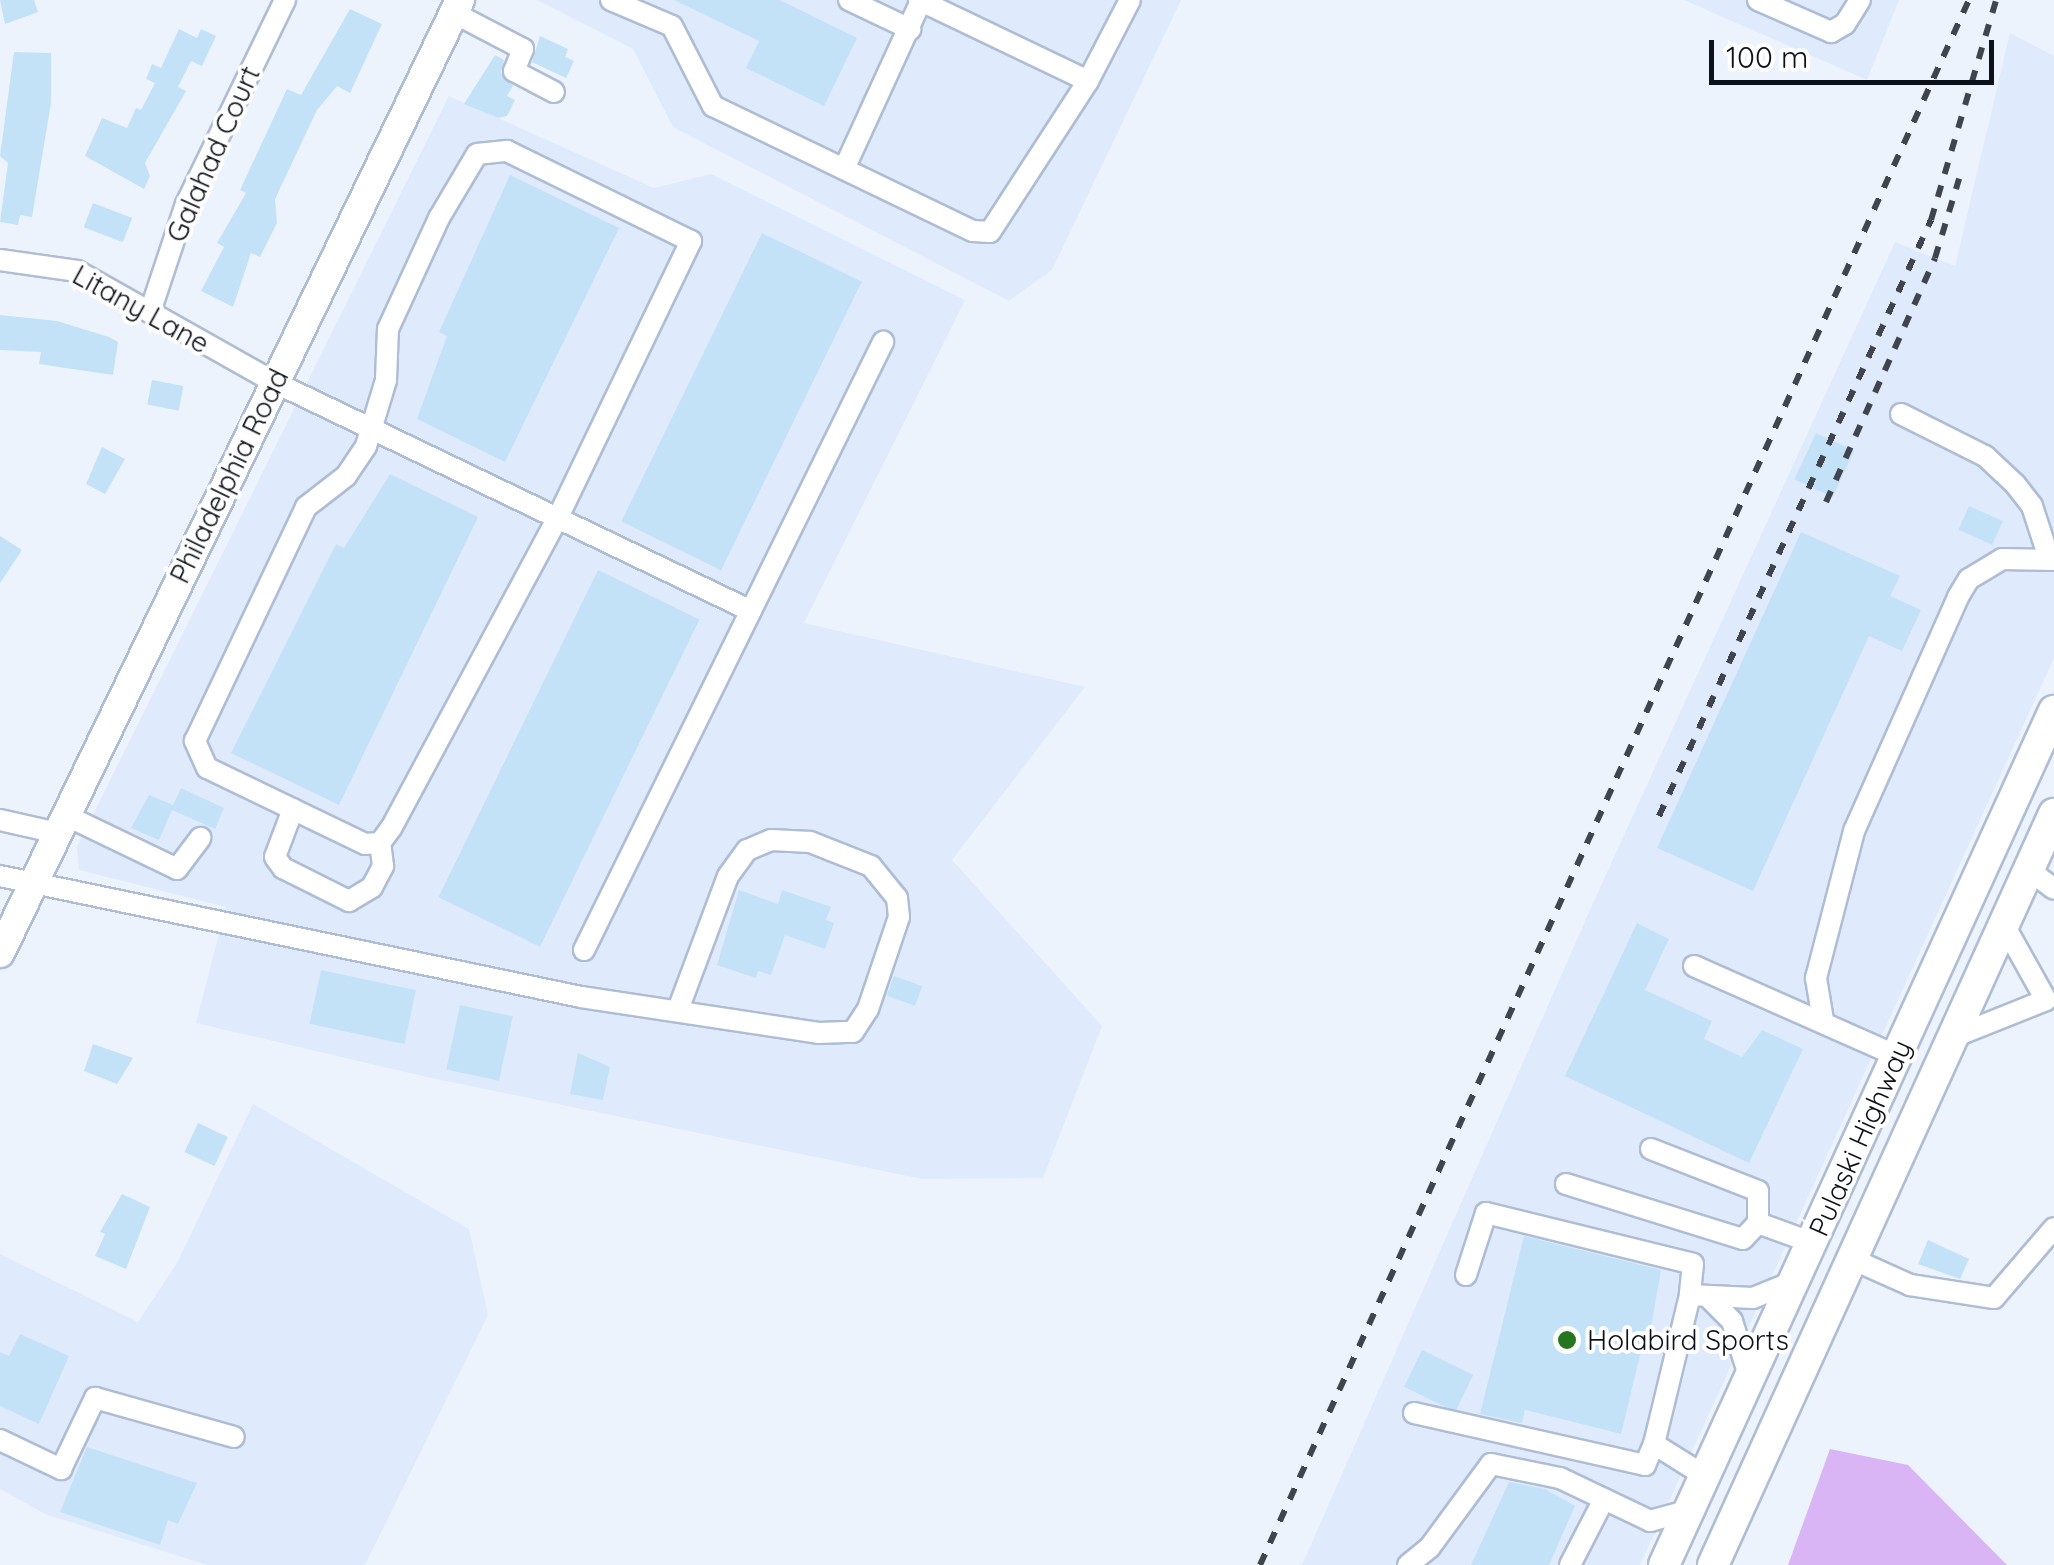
<!DOCTYPE html>
<html>
<head>
<meta charset="utf-8">
<style>
	body { margin:0 }
	#map { position:relative; width:2054px; height:1565px; overflow:hidden; background:#edf3fd; font-family:Quicksand,sans-serif }
	div>[style] { position:absolute }
	[style*='--x'] { left:calc(var(--x)*1px); top:calc(var(--y)*1px); width:calc(var(--w)*1px); rotate:calc(var(--a)*1deg) }
	.built>* { inset:0; background:#e0eafd }
	.green>* { inset:0; background:#dab5f6 }
	.building>* { inset:0; background:#c3e2f7; transform-origin:0 0 }
	.roads { filter:drop-shadow(2px 0 #afbdd4) drop-shadow(-2px 0 #afbdd4) drop-shadow(0 2px #afbdd4) drop-shadow(0 -2px #afbdd4) }
	.minor>* { height:20px; margin:-10px; padding:0 10px; transform-origin:10px; border-radius:10px; background:#fff }
	.major>* { height:28px; margin:-14px; padding:0 14px; transform-origin:14px; border-radius:14px; background:#fff }
	.highway>* { height:30px; margin:-15px; padding:0 15px; transform-origin:15px; border-radius:15px; background:#fff }
	.rail>* { height:6px; margin-top:-3px; transform-origin:0; background:repeating-linear-gradient(90deg,#40444c 0 12px,transparent 0 24px) }
	.dots>* { width:28px; height:28px; translate:-50% -50%; box-sizing:border-box; border:5px solid #fff; border-radius:50% }
	span { translate:-50% -50%; white-space:nowrap; text-align:center; line-height:1.15; -webkit-text-stroke:8px #fff; paint-order:stroke }
	.street-label { font-size:28px; color:#0d1119 }
	.poi-label { font-size:28px; color:#0d1119 }
	.left { translate:0 -50%; text-align:left }
	.scale { position:absolute; left:1709px; top:40px; width:285px; height:45px; box-sizing:border-box; border:5px solid #0d1119; border-top:0; padding-left:12px; font-size:30px; line-height:35px; white-space:nowrap; color:#0d1119; -webkit-text-stroke:8px #fff; paint-order:stroke }
</style>
</head>
<body>
<div id="map">
	<div class="built">
		<div style="clip-path:polygon(537px 0,1181px 0,1052px 270px,1009px 301px,673px 127px,633px 49px)"></div>
		<div style="clip-path:polygon(1684px 0,1899px 0,1867px 80px)"></div>
		<div style="clip-path:polygon(2010px 33px,2054px 56px,2054px 658px,1640px 1565px,1302px 1565px,1593px 903px,1895px 242px,1955px 266px)"></div>
		<div style="clip-path:polygon(449px 96px,654px 188px,711px 174px,965px 300px,804px 623px,1085px 687px,952px 860px,1102px 1026px,1043px 1178px,922px 1179px,422px 1076px,196px 1023px,226px 907px,79px 870px,77px 847px)"></div>
		<div style="clip-path:polygon(253px 1104px,469px 1229px,488px 1315px,365px 1565px,207px 1565px,45px 1514px,0 1489px,0 1254px,138px 1322px,177px 1263px)"></div>
	</div>
	<div class="green">
		<div style="clip-path:polygon(1830px 1449px,1908px 1465px,2007px 1565px,1788px 1565px)"></div>
	</div>
	<div class="building">
		<div style="clip-path:polygon(0 0,34px 0,38px 12px,5px 24px)"></div>
		<div style="clip-path:polygon(674px 0,780px 0,857px 38px,824px 106px,746px 68px,759px 41px)"></div>
		<div style="clip-path:polygon(350px 9px,382px 24px,350px 93px,337px 86px,317px 110px,275px 199px,277px 223px,260px 257px,251px 253px,233px 307px,201px 291px,224px 247px,217px 243px,246px 193px,240px 190px,287px 89px,301px 95px)"></div>
		<div style="clip-path:polygon(179px 29px,197px 38px,201px 29px,216px 36px,202px 66px,191px 61px,178px 87px,186px 91px,145px 163px,150px 176px,144px 189px,85px 156px,102px 118px,127px 128px,136px 108px,141px 110px,155px 83px,146px 79px,152px 64px,161px 68px)"></div>
		<div style="clip-path:polygon(540px 36px,568px 49px,565px 57px,574px 61px,566px 78px,532px 62px)"></div>
		<div style="clip-path:polygon(14px 52px,51px 53px,51px 103px,32px 217px,20px 215px,18px 225px,0 222px,8px 163px,0 156px)"></div>
		<div style="clip-path:polygon(495px 55px,504px 60px,501px 73px,513px 86px,507px 96px,515px 100px,507px 116px,498px 118px,464px 104px)"></div>
		<div style="clip-path:polygon(510px 175px,619px 228px,505px 462px,417px 419px,447px 336px,439px 332px)"></div>
		<div style="left:93px;top:203px;width:42px;height:26px;rotate:21deg"></div>
		<div style="left:762px;top:233px;width:111px;height:321px;rotate:26deg"></div>
		<div style="clip-path:polygon(0 315px,57px 321px,109px 337px,118px 342px,113px 375px,39px 364px,41px 352px,0 350px)"></div>
		<div style="left:152px;top:380px;width:32px;height:25px;rotate:11deg"></div>
		<div style="left:1816px;top:433px;width:42px;height:51px;rotate:25deg"></div>
		<div style="clip-path:polygon(102px 447px,125px 459px,105px 494px,86px 484px)"></div>
		<div style="clip-path:polygon(390px 474px,478px 517px,339px 805px,231px 753px,336px 544px,344px 548px)"></div>
		<div style="left:1969px;top:506px;width:37px;height:26px;rotate:24deg"></div>
		<div style="clip-path:polygon(1801px 532px,1900px 576px,1890px 596px,1921px 610px,1902px 651px,1869px 636px,1753px 891px,1657px 848px)"></div>
		<div style="clip-path:polygon(0 536px,22px 550px,0 583px)"></div>
		<div style="left:598px;top:570px;width:113px;height:364px;rotate:26deg"></div>
		<div style="clip-path:polygon(181px 788px,224px 808px,215px 829px,172px 810px,159px 840px,131px 828px,149px 795px,173px 805px)"></div>
		<div style="clip-path:polygon(739px 890px,778px 904px,782px 890px,831px 907px,826px 920px,834px 923px,825px 949px,785px 935px,771px 975px,758px 971px,756px 978px,717px 965px)"></div>
		<div style="clip-path:polygon(1637px 923px,1669px 939px,1645px 990px,1712px 1021px,1704px 1039px,1742px 1057px,1762px 1030px,1803px 1049px,1749px 1163px,1565px 1076px)"></div>
		<div style="left:321px;top:970px;width:97px;height:55px;rotate:12deg"></div>
		<div style="left:894px;top:976px;width:30px;height:21px;rotate:20deg"></div>
		<div style="left:460px;top:1005px;width:54px;height:66px;rotate:12deg"></div>
		<div style="clip-path:polygon(93px 1044px,133px 1058px,117px 1084px,84px 1071px)"></div>
		<div style="clip-path:polygon(578px 1053px,610px 1067px,603px 1100px,570px 1094px)"></div>
		<div style="left:198px;top:1123px;width:33px;height:32px;rotate:25deg"></div>
		<div style="clip-path:polygon(122px 1194px,150px 1207px,126px 1269px,95px 1256px,105px 1234px,100px 1232px)"></div>
		<div style="clip-path:polygon(1524px 1236px,1661px 1270px,1648px 1344px,1642px 1347px,1621px 1434px,1525px 1410px,1522px 1423px,1480px 1414px)"></div>
		<div style="clip-path:polygon(1928px 1240px,1969px 1259px,1960px 1279px,1918px 1264px)"></div>
		<div style="clip-path:polygon(20px 1334px,69px 1356px,39px 1424px,0 1406px,0 1352px,9px 1356px)"></div>
		<div style="left:1422px;top:1350px;width:57px;height:41px;rotate:26deg"></div>
		<div style="clip-path:polygon(87px 1447px,197px 1483px,178px 1524px,168px 1520px,160px 1545px,60px 1512px)"></div>
		<div style="clip-path:polygon(1509px 1482px,1545px 1489px,1575px 1506px,1549px 1565px,1471px 1565px)"></div>
	</div>
	<div class="roads">
		<div class="minor">
			<div style="--x:611;--y:0;--w:66;--a:23.1"></div>
			<div style="--x:672;--y:26;--w:90;--a:62.9"></div>
			<div style="--x:713;--y:106;--w:288;--a:25.7"></div>
			<div style="--x:973;--y:231;--w:17;--a:3"></div>
			<div style="--x:990;--y:232;--w:180;--a:-57"></div>
			<div style="--x:1088;--y:81;--w:91;--a:-62.6"></div>
			<div style="--x:849;--y:0;--w:68;--a:25.4"></div>
			<div style="--x:919;--y:0;--w:187;--a:25.6"></div>
			<div style="--x:1758;--y:0;--w:80;--a:23.7"></div>
			<div style="--x:1831;--y:32;--w:16;--a:-30"></div>
			<div style="--x:1845;--y:24;--w:28;--a:-58"></div>
			<div style="--x:454;--y:13;--w:78;--a:27.6"></div>
			<div style="--x:523;--y:49;--w:24;--a:112"></div>
			<div style="--x:514;--y:71;--w:45;--a:27.7"></div>
			<div style="--x:507;--y:151;--w:205;--a:26.1"></div>
			<div style="--x:691;--y:241;--w:309;--a:115.7"></div>
			<div style="--x:557;--y:519;--w:351;--a:118.2"></div>
			<div style="--x:391;--y:828;--w:19;--a:126"></div>
			<div style="--x:380;--y:843;--w:15;--a:176"></div>
			<div style="--x:365;--y:844;--w:175;--a:-154.3"></div>
			<div style="--x:207;--y:768;--w:30;--a:-114"></div>
			<div style="--x:195;--y:741;--w:259;--a:-64.6"></div>
			<div style="--x:306;--y:507;--w:51;--a:-37.8"></div>
			<div style="--x:346;--y:476;--w:36;--a:-56"></div>
			<div style="--x:366;--y:446;--w:69;--a:-73.1"></div>
			<div style="--x:386;--y:380;--w:51;--a:-87.8"></div>
			<div style="--x:388;--y:329;--w:122;--a:-65.3"></div>
			<div style="--x:439;--y:218;--w:74;--a:-59.3"></div>
			<div style="--x:477;--y:154;--w:30;--a:-6"></div>
			<div style="--x:844;--y:169;--w:185;--a:-65.4"></div>
			<div style="--x:0;--y:260;--w:78;--a:8.1"></div>
			<div style="--x:77;--y:271;--w:226;--a:29.4"></div>
			<div style="--x:274;--y:382;--w:529;--a:25.64"></div>
			<div style="--x:150;--y:312;--w:114;--a:-71.6"></div>
			<div style="--x:186;--y:204;--w:227;--a:-64.1"></div>
			<div style="--x:1901;--y:414;--w:94;--a:26.6"></div>
			<div style="--x:1985;--y:456;--w:41;--a:43"></div>
			<div style="--x:2015;--y:484;--w:28;--a:52"></div>
			<div style="--x:2032;--y:506;--w:55;--a:71.9"></div>
			<div style="--x:293;--y:809;--w:51;--a:110.6"></div>
			<div style="--x:275;--y:857;--w:14;--a:54"></div>
			<div style="--x:283;--y:868;--w:74;--a:26.6"></div>
			<div style="--x:349;--y:901;--w:27;--a:-31"></div>
			<div style="--x:372;--y:887;--w:24;--a:-62"></div>
			<div style="--x:383;--y:866;--w:23;--a:-97"></div>
			<div style="--x:65;--y:815;--w:124;--a:25.7"></div>
			<div style="--x:177;--y:869;--w:39;--a:-53"></div>
			<div style="--x:0;--y:820;--w:58;--a:12.8"></div>
			<div style="--x:2029;--y:870;--w:31;--a:37"></div>
			<div style="--x:0;--y:876;--w:593;--a:11.76"></div>
			<div style="--x:581;--y:997;--w:240;--a:8.6"></div>
			<div style="--x:818;--y:1033;--w:35;--a:-2"></div>
			<div style="--x:853;--y:1032;--w:27;--a:-57"></div>
			<div style="--x:868;--y:1009;--w:97;--a:-71.4"></div>
			<div style="--x:899;--y:917;--w:19;--a:-96"></div>
			<div style="--x:897;--y:898;--w:41;--a:-129.1"></div>
			<div style="--x:871;--y:866;--w:66;--a:-158.5"></div>
			<div style="--x:810;--y:842;--w:39;--a:-177"></div>
			<div style="--x:771;--y:840;--w:26;--a:157"></div>
			<div style="--x:747;--y:850;--w:32;--a:126"></div>
			<div style="--x:728;--y:876;--w:143;--a:110.5"></div>
			<div style="--x:584;--y:950;--w:678;--a:-63.81"></div>
			<div style="--x:1694;--y:966;--w:222;--a:23.9"></div>
			<div style="--x:1823;--y:1020;--w:43;--a:-99.5"></div>
			<div style="--x:1816;--y:978;--w:152;--a:-75.5"></div>
			<div style="--x:1854;--y:831;--w:256;--a:-66"></div>
			<div style="--x:1958;--y:597;--w:21;--a:-59"></div>
			<div style="--x:1969;--y:579;--w:39;--a:-31"></div>
			<div style="--x:2002;--y:559;--w:52;--a:1.1"></div>
			<div style="--x:1951;--y:1038;--w:102;--a:-21.8"></div>
			<div style="--x:2046;--y:1000;--w:88;--a:-119.2"></div>
			<div style="--x:1651;--y:1149;--w:115;--a:21.4"></div>
			<div style="--x:1758;--y:1191;--w:32;--a:90"></div>
			<div style="--x:1566;--y:1184;--w:185;--a:17.3"></div>
			<div style="--x:1743;--y:1239;--w:22;--a:-47"></div>
			<div style="--x:1758;--y:1223;--w:59;--a:20"></div>
			<div style="--x:1852;--y:1259;--w:64;--a:24.1"></div>
			<div style="--x:1910;--y:1285;--w:85;--a:8.8"></div>
			<div style="--x:1994;--y:1298;--w:92;--a:-49.4"></div>
			<div style="--x:1466;--y:1275;--w:65;--a:-72.1"></div>
			<div style="--x:1486;--y:1213;--w:213;--a:13.8"></div>
			<div style="--x:1693;--y:1264;--w:31;--a:96"></div>
			<div style="--x:1710;--y:1299;--w:31;--a:45"></div>
			<div style="--x:1732;--y:1321;--w:61;--a:72.8"></div>
			<div style="--x:1414;--y:1413;--w:237;--a:12.7"></div>
			<div style="--x:1645;--y:1465;--w:23;--a:-67"></div>
			<div style="--x:0;--y:1440;--w:68;--a:25.4"></div>
			<div style="--x:61;--y:1469;--w:79;--a:-64.4"></div>
			<div style="--x:95;--y:1398;--w:144;--a:15.7"></div>
			<div style="--x:1705;--y:1476;--w:60;--a:-147.9"></div>
			<div style="--x:1654;--y:1444;--w:153;--a:-76.4"></div>
			<div style="--x:1690;--y:1295;--w:63;--a:2.7"></div>
			<div style="--x:1753;--y:1298;--w:45;--a:-22"></div>
			<div style="--x:1408;--y:1565;--w:28;--a:-39"></div>
			<div style="--x:1430;--y:1547;--w:103;--a:-53.7"></div>
			<div style="--x:1491;--y:1464;--w:70;--a:11.5"></div>
			<div style="--x:1560;--y:1478;--w:100;--a:25.5"></div>
			<div style="--x:1650;--y:1521;--w:41;--a:-15.4"></div>
			<div style="--x:1570;--y:1565;--w:74;--a:-62.7"></div>
		</div>
		<div class="major">
			<div style="--x:0;--y:953;--w:1058;--a:-64.23"></div>
		</div>
		<div class="highway">
			<div style="--x:1664;--y:1565;--w:939;--a:-65.46"></div>
			<div style="--x:1713;--y:1565;--w:825;--a:-65.58"></div>
		</div>
	</div>
	<div class="rail">
		<div style="--x:1826;--y:502;--w:267;--a:-65.9"></div>
		<div style="--x:1935;--y:258;--w:83;--a:-73.1"></div>
		<div style="--x:1659;--y:816;--w:655;--a:-65.47"></div>
		<div style="--x:1931;--y:220;--w:229;--a:-73.5"></div>
		<div style="--x:1260;--y:1565;--w:1718;--a:-65.63"></div>
	</div>
	<div class="dots">
		<div style="left:1567px;top:1340px;background:#267620"></div>
	</div>
	<div class="street-label">
		<span style="left:213px;top:154px;rotate:-66deg">Galahad Court</span>
		<span style="left:141px;top:309px;rotate:29deg">Litany Lane</span>
		<span style="left:229px;top:476px;rotate:-64deg">Philadelphia Road</span>
		<span style="left:1860px;top:1138px;rotate:-66deg">Pulaski Highway</span>
	</div>
	<div class="poi-label">
		<span class="left" style="left:1587px;top:1340px">Holabird Sports</span>
	</div>
	<div class="scale">100 m</div>
</div>
</body>
</html>
